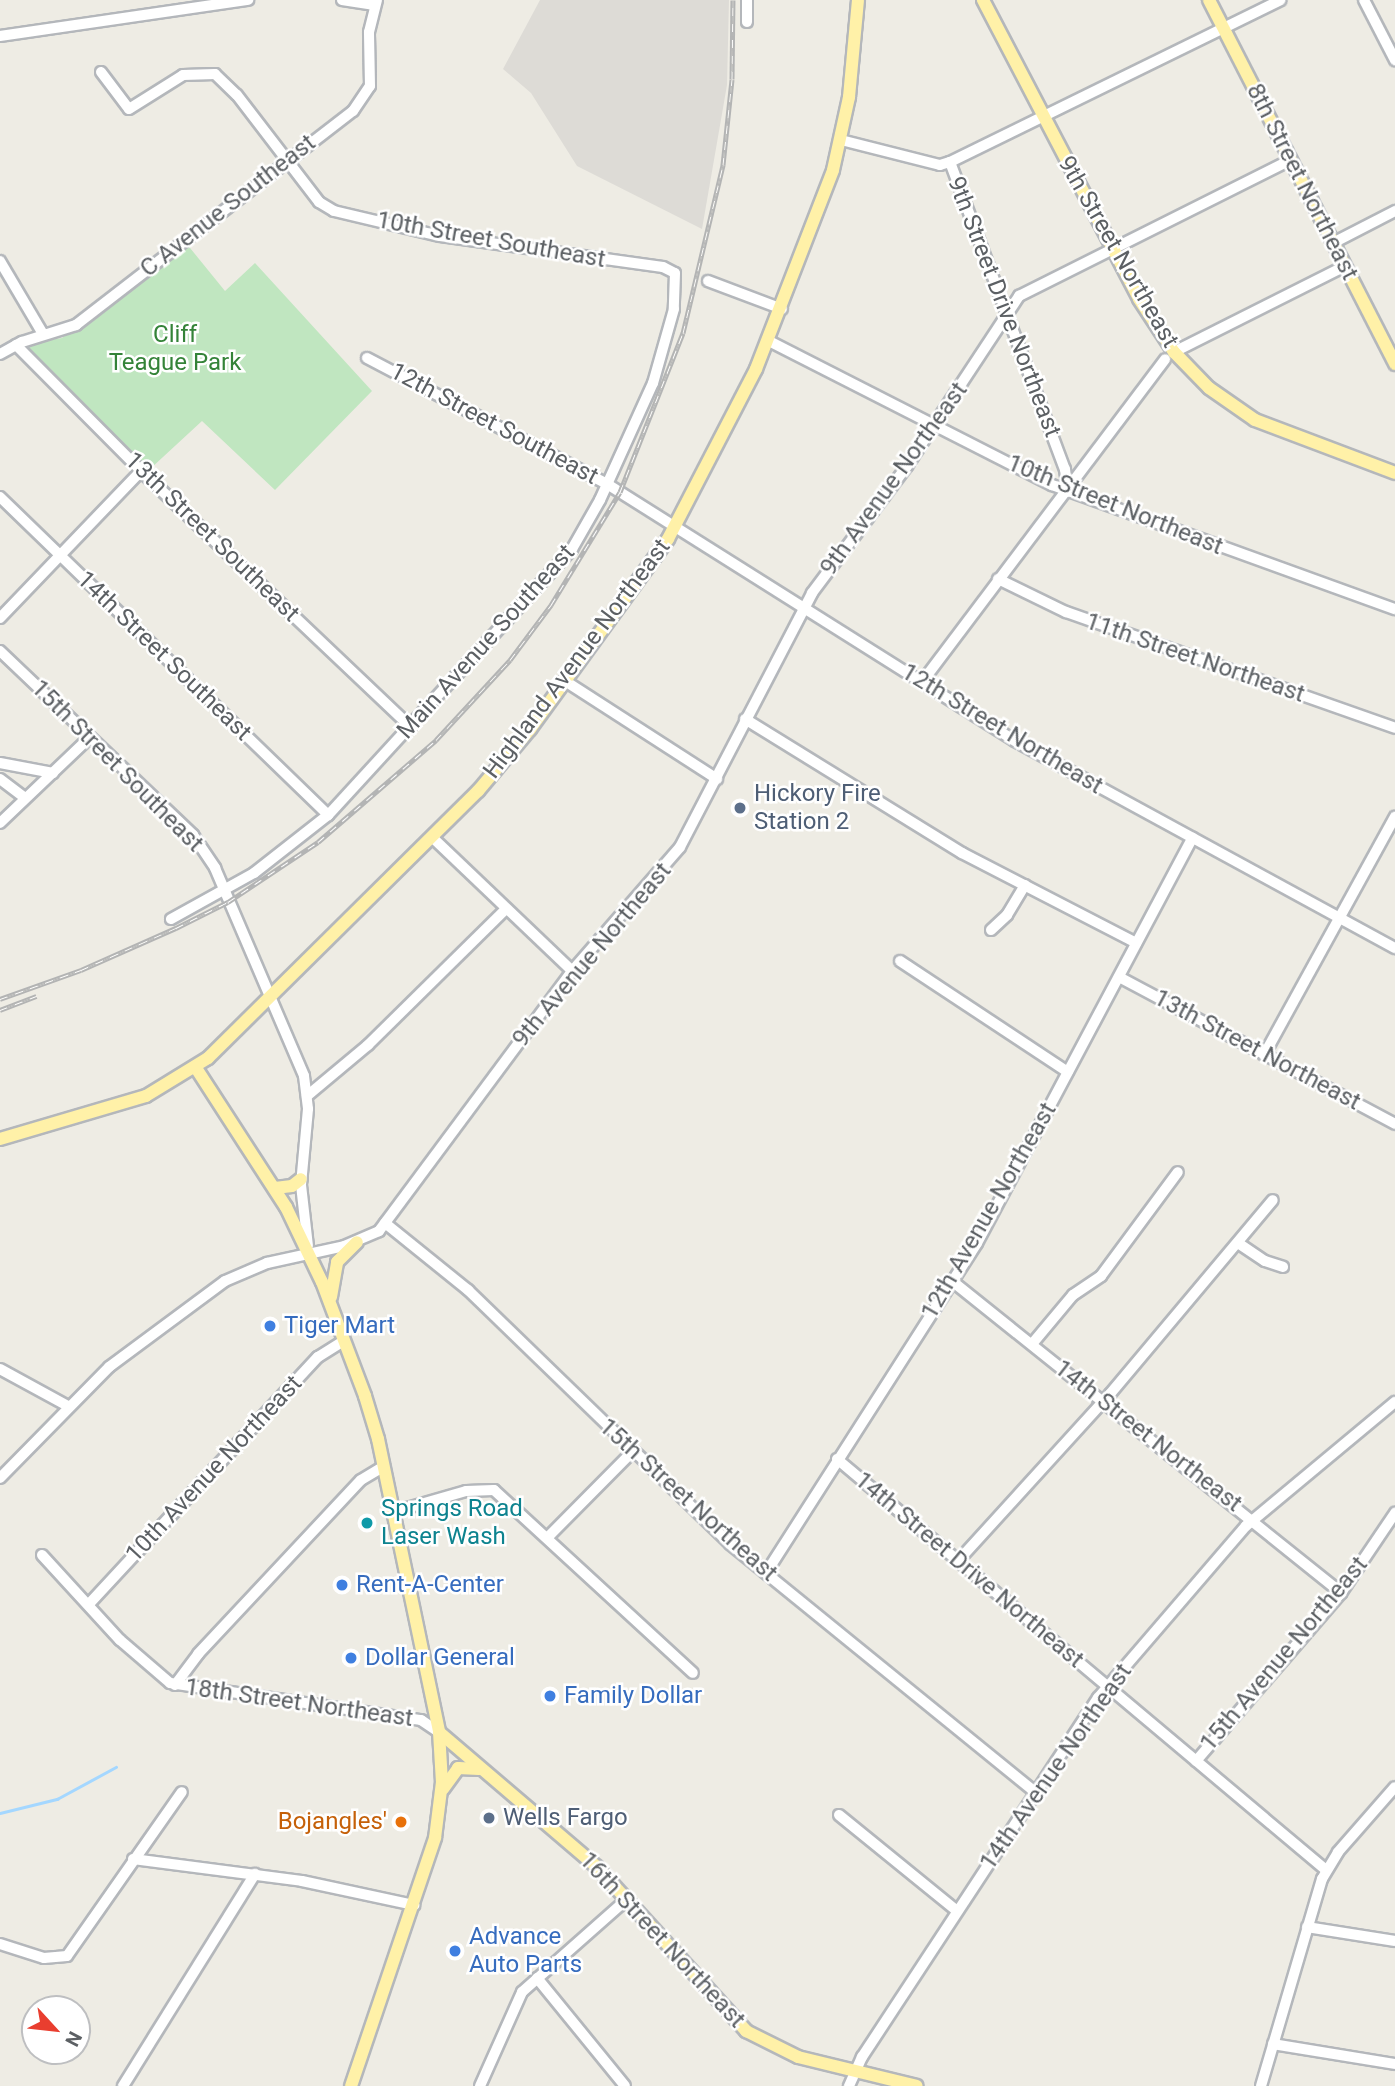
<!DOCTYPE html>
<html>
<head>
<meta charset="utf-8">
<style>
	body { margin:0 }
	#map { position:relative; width:1395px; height:2086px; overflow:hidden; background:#eeece4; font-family:Roboto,sans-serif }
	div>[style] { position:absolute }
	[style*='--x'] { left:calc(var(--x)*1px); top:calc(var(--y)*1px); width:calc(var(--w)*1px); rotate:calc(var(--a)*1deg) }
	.industrial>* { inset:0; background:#dddbd6 }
	.green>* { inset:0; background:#c0e6c0 }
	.stream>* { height:2.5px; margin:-1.25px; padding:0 1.25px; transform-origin:1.25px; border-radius:1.25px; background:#a4d7ff }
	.roads { filter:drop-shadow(2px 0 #b4b7bb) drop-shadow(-2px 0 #b4b7bb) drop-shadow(0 2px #b4b7bb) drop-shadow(0 -2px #b4b7bb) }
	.minor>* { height:10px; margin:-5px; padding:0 5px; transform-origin:5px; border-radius:5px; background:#fff }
	.major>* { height:12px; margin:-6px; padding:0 6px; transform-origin:6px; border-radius:6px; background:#fff1a8 }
	.rail>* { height:5px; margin-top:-2.5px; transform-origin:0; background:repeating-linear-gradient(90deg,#fff 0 8px,#b3b4b4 0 16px); box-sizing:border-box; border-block:2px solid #b3b4b4 }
	.dots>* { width:19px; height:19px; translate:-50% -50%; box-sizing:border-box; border:4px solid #fff; border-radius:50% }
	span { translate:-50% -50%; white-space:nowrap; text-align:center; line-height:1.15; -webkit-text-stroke:5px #fff; paint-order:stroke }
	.street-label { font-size:24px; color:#5c6064 }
	.park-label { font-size:24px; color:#348338 }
	.service-label { font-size:24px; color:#4e5e75 }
	.left { translate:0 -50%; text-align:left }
	.shop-label { font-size:24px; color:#366cbe }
	.culture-label { font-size:24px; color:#0d838f }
	.food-label { font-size:24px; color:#c56008 }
	.right { translate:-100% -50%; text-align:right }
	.north { position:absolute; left:21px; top:1995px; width:70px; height:70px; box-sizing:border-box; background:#fff; border:2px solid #bebfc1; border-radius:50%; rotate:117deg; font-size:19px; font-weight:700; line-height:28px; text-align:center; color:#5c6064 }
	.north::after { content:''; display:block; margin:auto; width:24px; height:32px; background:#e93e2f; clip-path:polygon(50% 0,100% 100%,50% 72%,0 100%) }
</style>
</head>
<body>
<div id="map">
	<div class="industrial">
		<div style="clip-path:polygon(540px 0,729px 0,727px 85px,702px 229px,577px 166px,531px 93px,503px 69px)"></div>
	</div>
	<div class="green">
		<div style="clip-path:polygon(186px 243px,225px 291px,255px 263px,372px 391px,275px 490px,202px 421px,150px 469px,28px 350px,29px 343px,62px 338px)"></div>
	</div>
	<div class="stream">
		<div style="--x:0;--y:1813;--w:59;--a:-13.8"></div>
		<div style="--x:57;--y:1799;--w:67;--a:-28.5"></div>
	</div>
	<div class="roads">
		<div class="minor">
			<div style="--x:342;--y:0;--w:33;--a:9"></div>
			<div style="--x:1364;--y:0;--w:68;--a:62.7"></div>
			<div style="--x:747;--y:22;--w:22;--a:-90"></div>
			<div style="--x:0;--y:36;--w:251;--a:-8.3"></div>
			<div style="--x:101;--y:72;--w:46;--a:52.9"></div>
			<div style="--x:129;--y:109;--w:64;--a:-32.2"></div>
			<div style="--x:183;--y:75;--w:32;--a:-2"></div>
			<div style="--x:215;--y:74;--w:30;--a:44"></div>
			<div style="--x:237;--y:95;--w:135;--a:52.5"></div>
			<div style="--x:319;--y:202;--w:17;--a:31"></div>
			<div style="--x:334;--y:211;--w:109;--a:13.3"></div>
			<div style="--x:440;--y:236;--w:225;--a:7.9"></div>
			<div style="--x:663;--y:267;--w:13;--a:27"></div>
			<div style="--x:675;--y:273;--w:36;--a:92"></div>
			<div style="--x:674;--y:309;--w:77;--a:105.8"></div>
			<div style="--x:653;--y:383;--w:128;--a:114.4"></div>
			<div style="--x:600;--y:500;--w:56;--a:119.7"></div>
			<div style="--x:572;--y:549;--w:361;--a:132.5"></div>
			<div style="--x:328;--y:815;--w:94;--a:141.9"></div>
			<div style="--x:254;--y:873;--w:95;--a:151"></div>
			<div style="--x:841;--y:140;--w:102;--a:14.2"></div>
			<div style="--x:940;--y:165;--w:10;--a:-17"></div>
			<div style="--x:950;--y:162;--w:368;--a:-26.1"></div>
			<div style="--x:950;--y:162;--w:328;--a:69.5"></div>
			<div style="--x:1065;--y:469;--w:23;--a:83"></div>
			<div style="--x:1333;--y:243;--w:70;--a:-27.3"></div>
			<div style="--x:0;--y:261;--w:85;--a:59.5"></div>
			<div style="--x:708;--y:281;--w:79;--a:20.7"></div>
			<div style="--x:769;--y:341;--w:318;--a:27"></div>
			<div style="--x:1052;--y:485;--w:365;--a:19.9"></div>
			<div style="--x:16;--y:345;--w:177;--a:45.2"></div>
			<div style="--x:141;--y:471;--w:372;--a:43.5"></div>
			<div style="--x:1174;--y:352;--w:191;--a:-26.7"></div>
			<div style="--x:0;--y:354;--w:25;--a:-29"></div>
			<div style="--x:22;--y:342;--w:57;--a:-17.5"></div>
			<div style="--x:76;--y:325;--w:350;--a:-37.7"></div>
			<div style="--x:353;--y:111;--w:30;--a:-56"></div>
			<div style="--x:370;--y:86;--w:54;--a:-91.1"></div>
			<div style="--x:369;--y:32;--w:33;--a:-76"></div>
			<div style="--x:367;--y:358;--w:271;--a:27.7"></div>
			<div style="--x:607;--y:484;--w:482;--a:32.2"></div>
			<div style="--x:1015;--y:741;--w:433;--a:28.6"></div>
			<div style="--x:0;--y:497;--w:457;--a:44.1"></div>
			<div style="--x:998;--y:579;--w:76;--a:25.9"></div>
			<div style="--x:1066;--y:612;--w:349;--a:19.4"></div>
			<div style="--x:0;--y:618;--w:204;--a:-46.2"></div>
			<div style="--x:0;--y:651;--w:267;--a:43.6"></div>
			<div style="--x:193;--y:835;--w:40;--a:56"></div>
			<div style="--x:215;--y:868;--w:226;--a:66.8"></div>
			<div style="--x:304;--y:1076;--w:33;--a:83"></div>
			<div style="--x:308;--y:1109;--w:76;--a:95.3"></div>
			<div style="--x:301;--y:1185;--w:61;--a:83.5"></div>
			<div style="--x:565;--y:681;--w:181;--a:32.8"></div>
			<div style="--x:922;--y:682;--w:404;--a:-53"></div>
			<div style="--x:745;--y:719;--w:255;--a:31.7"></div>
			<div style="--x:962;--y:853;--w:196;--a:27.3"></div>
			<div style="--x:0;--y:763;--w:54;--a:10.7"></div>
			<div style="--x:0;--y:779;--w:31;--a:37"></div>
			<div style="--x:0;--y:823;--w:123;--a:-43.7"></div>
			<div style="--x:432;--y:837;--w:194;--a:43.7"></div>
			<div style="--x:991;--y:930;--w:22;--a:-43"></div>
			<div style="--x:1007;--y:915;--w:35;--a:-59"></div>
			<div style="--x:900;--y:961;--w:201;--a:33.5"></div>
			<div style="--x:1119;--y:977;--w:313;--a:28"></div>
			<div style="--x:1264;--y:1055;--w:272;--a:-61.2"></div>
			<div style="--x:307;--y:1096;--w:80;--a:-39.9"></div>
			<div style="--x:368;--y:1045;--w:194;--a:-44.6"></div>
			<div style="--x:385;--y:1223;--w:107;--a:38.9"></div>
			<div style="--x:468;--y:1290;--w:365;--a:44.1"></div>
			<div style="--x:730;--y:1544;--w:393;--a:39.1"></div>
			<div style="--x:1238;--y:1243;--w:32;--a:34"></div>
			<div style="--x:1265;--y:1261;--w:19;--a:18"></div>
			<div style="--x:952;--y:1281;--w:499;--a:38.7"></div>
			<div style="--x:1032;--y:1344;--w:64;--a:-50.1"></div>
			<div style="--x:1073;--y:1295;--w:34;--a:-34"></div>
			<div style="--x:1101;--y:1276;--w:129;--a:-53.5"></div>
			<div style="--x:0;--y:1369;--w:77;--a:28.6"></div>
			<div style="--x:837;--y:1459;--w:639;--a:40.05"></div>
			<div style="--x:0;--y:1478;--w:156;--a:-45.5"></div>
			<div style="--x:109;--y:1367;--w:144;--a:-36.6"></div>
			<div style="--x:225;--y:1281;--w:46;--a:-23.2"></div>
			<div style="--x:267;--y:1263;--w:79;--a:-12.4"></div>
			<div style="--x:344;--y:1246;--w:38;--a:-23"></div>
			<div style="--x:379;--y:1231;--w:324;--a:-53.4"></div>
			<div style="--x:572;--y:971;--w:164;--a:-48.9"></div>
			<div style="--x:680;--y:847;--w:286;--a:-62.5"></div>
			<div style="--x:812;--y:593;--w:159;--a:-53.2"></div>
			<div style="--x:907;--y:466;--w:204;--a:-56.6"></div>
			<div style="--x:1019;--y:296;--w:303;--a:-26.6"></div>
			<div style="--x:393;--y:1512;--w:76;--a:-16"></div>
			<div style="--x:466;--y:1491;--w:28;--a:-2"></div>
			<div style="--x:494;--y:1490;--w:270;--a:42.6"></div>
			<div style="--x:548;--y:1537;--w:121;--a:-45.3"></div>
			<div style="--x:42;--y:1555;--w:115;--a:47.5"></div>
			<div style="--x:120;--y:1640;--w:66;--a:40.7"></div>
			<div style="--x:170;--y:1683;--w:254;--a:8.4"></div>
			<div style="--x:421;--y:1720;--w:22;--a:34"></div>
			<div style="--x:958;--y:1561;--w:226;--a:-47.7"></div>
			<div style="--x:1110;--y:1394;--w:253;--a:-50"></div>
			<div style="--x:766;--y:1573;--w:392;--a:-57.4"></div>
			<div style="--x:977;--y:1243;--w:459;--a:-62"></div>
			<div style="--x:89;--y:1604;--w:337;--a:-47.2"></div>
			<div style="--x:318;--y:1357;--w:31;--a:-32"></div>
			<div style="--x:175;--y:1685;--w:39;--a:-53"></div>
			<div style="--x:198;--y:1654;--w:238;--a:-46.9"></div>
			<div style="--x:361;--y:1480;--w:27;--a:-31"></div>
			<div style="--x:1196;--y:1761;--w:222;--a:-49.2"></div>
			<div style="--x:1341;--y:1593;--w:97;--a:-56"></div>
			<div style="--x:839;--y:1815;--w:152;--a:39.1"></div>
			<div style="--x:133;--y:1859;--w:170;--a:7.4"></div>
			<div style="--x:302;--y:1881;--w:115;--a:12.1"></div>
			<div style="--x:1307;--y:1927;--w:89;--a:9"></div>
			<div style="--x:0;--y:1944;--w:46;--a:17.7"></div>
			<div style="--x:44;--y:1958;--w:23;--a:-5"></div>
			<div style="--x:67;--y:1956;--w:200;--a:-55"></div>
			<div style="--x:537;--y:1978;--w:139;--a:50.8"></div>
			<div style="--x:1273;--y:2044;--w:124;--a:9.3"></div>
			<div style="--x:123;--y:2086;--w:250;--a:-58.1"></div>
			<div style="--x:480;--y:2086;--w:103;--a:-65.9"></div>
			<div style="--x:522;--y:1992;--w:140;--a:-41.5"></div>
			<div style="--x:849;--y:2086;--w:32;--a:-66"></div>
			<div style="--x:862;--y:2057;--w:430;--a:-56.7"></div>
			<div style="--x:1098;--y:1698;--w:227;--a:-49.3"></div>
			<div style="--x:1246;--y:1526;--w:194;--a:-39.8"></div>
			<div style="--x:1261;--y:2086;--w:216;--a:-73.6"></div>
			<div style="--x:1322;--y:1879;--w:31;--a:-59"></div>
			<div style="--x:1338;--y:1852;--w:86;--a:-48.8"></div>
		</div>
		<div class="major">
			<div style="--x:983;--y:0;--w:337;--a:62.4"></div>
			<div style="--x:1139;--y:299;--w:64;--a:56.6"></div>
			<div style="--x:1174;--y:352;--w:50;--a:45.8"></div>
			<div style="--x:1209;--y:388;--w:56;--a:34.8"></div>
			<div style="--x:1255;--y:420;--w:150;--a:20.7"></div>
			<div style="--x:1209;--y:0;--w:409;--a:62.9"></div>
			<div style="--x:196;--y:1068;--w:166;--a:57.1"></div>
			<div style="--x:286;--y:1207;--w:83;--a:64.4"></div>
			<div style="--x:322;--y:1282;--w:122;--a:69.3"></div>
			<div style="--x:365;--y:1396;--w:45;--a:73.2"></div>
			<div style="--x:378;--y:1439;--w:299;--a:78.2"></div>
			<div style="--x:439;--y:1732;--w:50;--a:86.6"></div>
			<div style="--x:442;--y:1782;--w:56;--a:97.1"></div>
			<div style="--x:435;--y:1838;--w:262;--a:108.7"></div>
			<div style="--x:0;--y:1139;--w:152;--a:-16.4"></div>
			<div style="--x:146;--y:1096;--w:73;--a:-31.5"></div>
			<div style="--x:208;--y:1058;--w:380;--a:-44.7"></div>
			<div style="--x:478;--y:791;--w:81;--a:-50"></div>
			<div style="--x:530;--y:729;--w:235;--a:-54"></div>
			<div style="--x:668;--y:539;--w:191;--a:-62.6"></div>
			<div style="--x:756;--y:369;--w:213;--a:-68.8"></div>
			<div style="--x:833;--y:170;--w:75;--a:-77.6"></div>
			<div style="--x:849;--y:97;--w:97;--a:-84.7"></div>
			<div style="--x:275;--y:1188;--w:17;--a:-7"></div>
			<div style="--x:292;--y:1186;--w:11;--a:-38"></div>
			<div style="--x:331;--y:1297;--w:36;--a:-80"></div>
			<div style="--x:337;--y:1262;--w:28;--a:-45"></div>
			<div style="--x:439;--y:1732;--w:208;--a:40.5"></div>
			<div style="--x:597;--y:1867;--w:222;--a:47.7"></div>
			<div style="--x:746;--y:2031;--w:58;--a:26.6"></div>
			<div style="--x:798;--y:2057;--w:122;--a:13.7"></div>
			<div style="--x:443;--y:1789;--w:26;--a:-54"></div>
			<div style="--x:458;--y:1768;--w:21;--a:3"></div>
		</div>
	</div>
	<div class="rail">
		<div style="--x:0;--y:999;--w:86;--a:-19.7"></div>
		<div style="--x:81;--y:970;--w:104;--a:-23.9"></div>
		<div style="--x:176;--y:928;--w:58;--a:-26.6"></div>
		<div style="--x:228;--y:902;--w:108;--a:-33.7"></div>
		<div style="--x:318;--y:842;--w:156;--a:-40.8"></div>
		<div style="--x:436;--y:740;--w:109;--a:-47.2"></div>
		<div style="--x:510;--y:660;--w:69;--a:-53.3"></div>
		<div style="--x:551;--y:605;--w:132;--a:-58.6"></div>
		<div style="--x:620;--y:492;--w:171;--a:-68.4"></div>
		<div style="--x:683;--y:333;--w:173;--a:-76.6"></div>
		<div style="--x:723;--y:165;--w:86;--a:-84"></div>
		<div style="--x:732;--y:79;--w:79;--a:-89.3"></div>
		<div style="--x:0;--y:1010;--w:39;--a:-21"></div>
	</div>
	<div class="dots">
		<div style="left:740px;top:808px;background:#5c6f8a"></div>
		<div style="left:270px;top:1326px;background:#3f7fe0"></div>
		<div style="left:367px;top:1523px;background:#0f9aa8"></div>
		<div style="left:342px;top:1585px;background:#3f7fe0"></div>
		<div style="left:351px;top:1658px;background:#3f7fe0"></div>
		<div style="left:550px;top:1696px;background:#3f7fe0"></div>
		<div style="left:489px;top:1818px;background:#5c6f8a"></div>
		<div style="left:401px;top:1822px;background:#e8710a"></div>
		<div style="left:455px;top:1951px;background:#3f7fe0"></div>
	</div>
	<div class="street-label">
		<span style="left:1302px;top:182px;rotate:63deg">8th Street Northeast</span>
		<span style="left:228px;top:206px;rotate:-38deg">C Avenue Southeast</span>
		<span style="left:491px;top:240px;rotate:10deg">10th Street Southeast</span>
		<span style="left:1118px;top:252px;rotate:60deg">9th Street Northeast</span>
		<span style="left:1004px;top:307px;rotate:69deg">9th Street Drive Northeast</span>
		<span style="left:494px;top:424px;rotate:28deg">12th Street Southeast</span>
		<span style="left:894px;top:479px;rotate:-54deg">9th Avenue Northeast</span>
		<span style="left:1115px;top:505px;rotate:22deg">10th Street Northeast</span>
		<span style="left:212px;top:537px;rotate:44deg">13th Street Southeast</span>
		<span style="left:486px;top:642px;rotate:-48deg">Main Avenue Southeast</span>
		<span style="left:164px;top:656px;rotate:44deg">14th Street Southeast</span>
		<span style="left:1195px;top:658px;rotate:19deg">11th Street Northeast</span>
		<span style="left:577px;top:659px;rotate:-53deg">Highland Avenue Northeast</span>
		<span style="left:1002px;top:729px;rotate:31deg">12th Street Northeast</span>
		<span style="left:117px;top:766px;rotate:45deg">15th Street Southeast</span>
		<span style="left:592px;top:955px;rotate:-50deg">9th Avenue Northeast</span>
		<span style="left:1257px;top:1050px;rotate:28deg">13th Street Northeast</span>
		<span style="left:989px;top:1211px;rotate:-60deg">12th Avenue Northeast</span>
		<span style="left:1148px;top:1436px;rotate:38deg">14th Street Northeast</span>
		<span style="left:214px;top:1469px;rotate:-47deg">10th Avenue Northeast</span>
		<span style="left:688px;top:1500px;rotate:42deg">15th Street Northeast</span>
		<span style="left:969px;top:1570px;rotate:40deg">14th Street Drive Northeast</span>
		<span style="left:1284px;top:1654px;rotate:-50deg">15th Avenue Northeast</span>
		<span style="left:299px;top:1703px;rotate:8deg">18th Street Northeast</span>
		<span style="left:1056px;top:1767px;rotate:-55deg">14th Avenue Northeast</span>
		<span style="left:662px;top:1940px;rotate:47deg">16th Street Northeast</span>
	</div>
	<div class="park-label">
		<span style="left:175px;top:349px">Cliff<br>Teague Park</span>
	</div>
	<div class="service-label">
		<span class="left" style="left:754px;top:808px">Hickory Fire<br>Station 2</span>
		<span class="left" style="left:503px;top:1818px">Wells Fargo</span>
	</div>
	<div class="shop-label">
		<span class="left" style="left:284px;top:1326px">Tiger Mart</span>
		<span class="left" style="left:356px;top:1585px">Rent-A-Center</span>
		<span class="left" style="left:365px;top:1658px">Dollar General</span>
		<span class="left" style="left:564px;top:1696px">Family Dollar</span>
		<span class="left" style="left:469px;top:1951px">Advance<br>Auto Parts</span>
	</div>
	<div class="culture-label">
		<span class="left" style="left:381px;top:1523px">Springs Road<br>Laser Wash</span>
	</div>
	<div class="food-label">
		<span class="right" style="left:387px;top:1822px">Bojangles'</span>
	</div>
	<div class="north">N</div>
</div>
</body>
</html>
